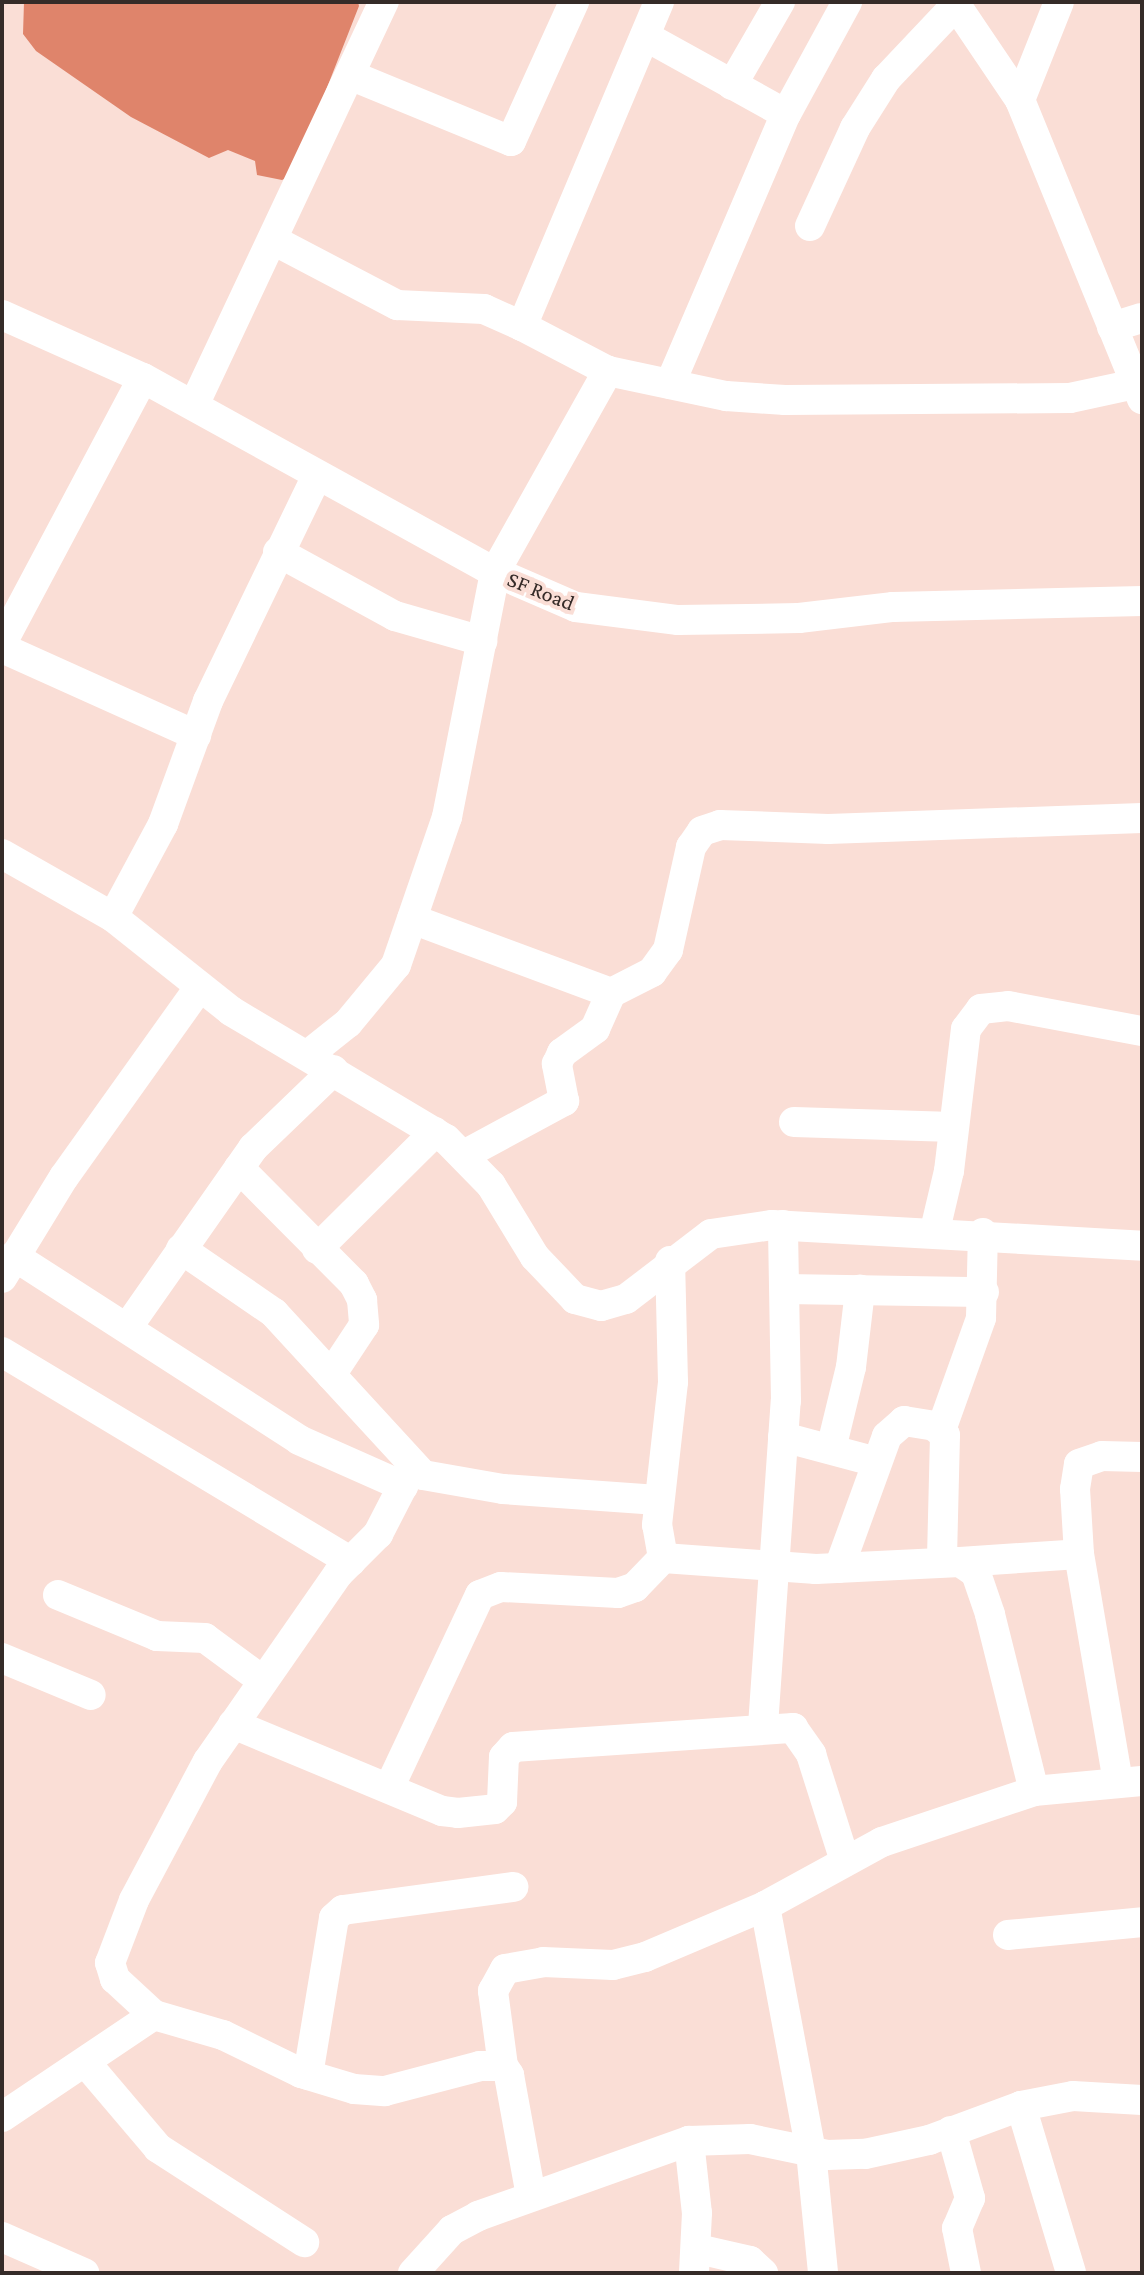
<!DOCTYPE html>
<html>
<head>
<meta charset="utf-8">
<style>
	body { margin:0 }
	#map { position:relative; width:1144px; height:2275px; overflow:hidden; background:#faded6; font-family:"Crimson Pro",serif }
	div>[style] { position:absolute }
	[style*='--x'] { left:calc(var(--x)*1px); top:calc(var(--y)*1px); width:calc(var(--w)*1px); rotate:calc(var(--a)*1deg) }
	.water>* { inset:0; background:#df846b }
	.minor>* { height:30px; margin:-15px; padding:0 15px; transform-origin:15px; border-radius:15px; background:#fff }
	span { translate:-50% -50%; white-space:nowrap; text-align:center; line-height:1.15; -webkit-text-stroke:8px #faded6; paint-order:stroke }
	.street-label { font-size:22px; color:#352b28 }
	.frame { position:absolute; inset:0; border:4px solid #352b28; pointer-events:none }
</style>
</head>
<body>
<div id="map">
	<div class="water">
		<div style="clip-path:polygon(24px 2px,358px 2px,359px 6px,297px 164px,291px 176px,282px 180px,257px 175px,255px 161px,228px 150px,209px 158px,131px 117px,36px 51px,23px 34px)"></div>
	</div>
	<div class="minor">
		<div style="--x:659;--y:2;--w:352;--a:112.9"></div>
		<div style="--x:522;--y:326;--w:97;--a:27.6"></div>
		<div style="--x:608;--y:371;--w:121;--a:12"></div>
		<div style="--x:726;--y:396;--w:59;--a:3.9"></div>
		<div style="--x:785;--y:400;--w:285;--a:-0.4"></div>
		<div style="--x:1070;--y:398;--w:66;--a:-12.2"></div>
		<div style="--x:954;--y:2;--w:118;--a:56"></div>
		<div style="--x:1020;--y:100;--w:323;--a:67.8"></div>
		<div style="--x:645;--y:36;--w:161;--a:29"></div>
		<div style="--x:350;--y:75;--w:174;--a:22.3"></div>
		<div style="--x:511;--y:141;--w:153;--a:-65.6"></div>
		<div style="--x:732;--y:85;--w:96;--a:-60"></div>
		<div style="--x:1020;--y:100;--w:105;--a:-68.3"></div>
		<div style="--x:810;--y:226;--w:108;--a:-65.3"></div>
		<div style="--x:855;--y:128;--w:58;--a:-57.7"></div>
		<div style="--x:886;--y:79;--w:102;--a:-46.6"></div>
		<div style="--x:275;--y:241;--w:138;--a:27.7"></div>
		<div style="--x:397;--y:305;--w:87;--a:2.6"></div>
		<div style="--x:484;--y:309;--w:42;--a:24.1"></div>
		<div style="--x:2;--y:315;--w:154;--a:24.1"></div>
		<div style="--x:143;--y:378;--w:402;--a:28.9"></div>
		<div style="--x:495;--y:572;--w:88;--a:23.4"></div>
		<div style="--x:576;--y:607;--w:103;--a:7.3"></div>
		<div style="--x:678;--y:620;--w:121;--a:-0.9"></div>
		<div style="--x:799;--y:618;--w:95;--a:-6.7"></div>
		<div style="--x:893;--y:607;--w:249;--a:-1.4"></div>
		<div style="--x:1112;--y:327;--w:31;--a:-17"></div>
		<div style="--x:670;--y:384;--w:294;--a:-66.8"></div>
		<div style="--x:786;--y:114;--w:128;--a:-61.4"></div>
		<div style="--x:194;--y:405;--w:446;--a:-64.8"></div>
		<div style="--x:278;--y:552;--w:133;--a:28.7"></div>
		<div style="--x:395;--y:616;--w:91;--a:16"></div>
		<div style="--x:2;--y:643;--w:300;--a:-62"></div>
		<div style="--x:2;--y:648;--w:213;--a:24.2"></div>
		<div style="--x:2;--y:854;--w:128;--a:29.6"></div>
		<div style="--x:113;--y:917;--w:151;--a:38.5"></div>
		<div style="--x:231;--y:1011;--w:250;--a:30.8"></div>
		<div style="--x:446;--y:1139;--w:64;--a:45.6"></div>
		<div style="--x:491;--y:1185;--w:84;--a:58.6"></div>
		<div style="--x:535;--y:1257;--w:58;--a:46.4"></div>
		<div style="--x:575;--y:1299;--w:27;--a:15"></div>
		<div style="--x:601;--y:1306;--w:26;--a:-16"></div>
		<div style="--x:626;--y:1299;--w:107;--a:-37.4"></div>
		<div style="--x:711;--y:1234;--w:62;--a:-8.4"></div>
		<div style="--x:772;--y:1225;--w:371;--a:3.2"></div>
		<div style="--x:113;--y:917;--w:106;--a:-61.7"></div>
		<div style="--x:163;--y:824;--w:131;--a:-69.9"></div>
		<div style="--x:208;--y:701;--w:250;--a:-64.2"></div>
		<div style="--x:412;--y:919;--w:212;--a:20.4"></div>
		<div style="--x:611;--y:993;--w:46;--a:-27.1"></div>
		<div style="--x:652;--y:972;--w:27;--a:-54"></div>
		<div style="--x:668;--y:950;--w:106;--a:-77.4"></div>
		<div style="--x:691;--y:847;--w:19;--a:-55"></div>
		<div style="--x:702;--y:831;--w:19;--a:-18"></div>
		<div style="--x:720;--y:825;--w:108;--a:2.1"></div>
		<div style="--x:828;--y:829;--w:314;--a:-2"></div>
		<div style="--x:309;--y:1054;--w:50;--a:-38.5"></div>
		<div style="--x:348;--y:1023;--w:75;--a:-50.4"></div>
		<div style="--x:396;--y:965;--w:157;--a:-71"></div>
		<div style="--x:447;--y:817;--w:250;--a:-78.9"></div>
		<div style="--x:495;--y:572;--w:231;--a:-60.7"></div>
		<div style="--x:794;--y:1122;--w:159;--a:1.8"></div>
		<div style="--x:464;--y:1155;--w:114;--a:-28.4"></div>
		<div style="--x:564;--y:1101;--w:38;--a:-101"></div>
		<div style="--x:557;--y:1064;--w:12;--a:-66"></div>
		<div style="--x:562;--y:1053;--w:41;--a:-36"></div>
		<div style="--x:595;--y:1029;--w:39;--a:-66"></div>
		<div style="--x:239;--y:1168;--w:163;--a:45.2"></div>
		<div style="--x:354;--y:1284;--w:18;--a:63"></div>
		<div style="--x:362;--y:1300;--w:25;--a:85"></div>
		<div style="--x:364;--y:1325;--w:60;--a:123.4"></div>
		<div style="--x:935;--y:1230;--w:61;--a:-76.7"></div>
		<div style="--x:949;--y:1171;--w:143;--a:-83.2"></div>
		<div style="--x:966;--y:1029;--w:25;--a:-53"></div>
		<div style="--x:981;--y:1009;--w:27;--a:-6"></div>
		<div style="--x:1008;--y:1006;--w:136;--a:10.6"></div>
		<div style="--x:181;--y:1249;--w:113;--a:34.5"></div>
		<div style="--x:274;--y:1313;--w:220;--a:47.4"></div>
		<div style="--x:423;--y:1475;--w:81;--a:9.9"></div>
		<div style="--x:503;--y:1489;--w:155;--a:4.1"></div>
		<div style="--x:317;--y:1249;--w:166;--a:-44.8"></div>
		<div style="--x:14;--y:1256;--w:339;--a:32.8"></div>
		<div style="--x:299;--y:1440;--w:114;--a:23.9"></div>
		<div style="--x:2;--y:1278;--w:119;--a:-58.5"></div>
		<div style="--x:64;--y:1177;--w:232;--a:-54.5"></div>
		<div style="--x:785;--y:1289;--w:199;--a:0.9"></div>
		<div style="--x:127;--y:1328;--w:220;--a:-55"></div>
		<div style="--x:253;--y:1148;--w:112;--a:-43.9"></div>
		<div style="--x:2;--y:1352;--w:407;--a:31"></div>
		<div style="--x:941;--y:1430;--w:119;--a:-70.3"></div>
		<div style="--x:981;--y:1318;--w:85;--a:-88.7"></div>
		<div style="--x:783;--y:1437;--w:97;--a:14.9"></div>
		<div style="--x:831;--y:1449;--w:84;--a:-76.3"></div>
		<div style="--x:851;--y:1367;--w:78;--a:-83.3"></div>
		<div style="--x:960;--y:1562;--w:119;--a:-3.8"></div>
		<div style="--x:839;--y:1568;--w:140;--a:-70"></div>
		<div style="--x:887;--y:1436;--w:23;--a:-41"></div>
		<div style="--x:904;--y:1421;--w:30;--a:9"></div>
		<div style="--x:934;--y:1426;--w:14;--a:39"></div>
		<div style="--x:945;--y:1435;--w:125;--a:91.4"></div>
		<div style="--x:58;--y:1595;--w:107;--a:22.5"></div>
		<div style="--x:157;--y:1636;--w:48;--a:2.4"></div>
		<div style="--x:205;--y:1638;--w:71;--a:36.4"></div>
		<div style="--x:2;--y:1658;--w:96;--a:22.6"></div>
		<div style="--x:233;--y:1724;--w:226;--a:22.6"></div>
		<div style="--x:442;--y:1811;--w:16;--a:7"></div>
		<div style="--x:458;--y:1813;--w:37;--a:-6"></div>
		<div style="--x:495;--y:1809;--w:10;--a:-45"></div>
		<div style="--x:502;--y:1802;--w:45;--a:-87.5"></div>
		<div style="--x:504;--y:1757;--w:13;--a:-48"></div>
		<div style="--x:513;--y:1747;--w:281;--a:-3.9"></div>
		<div style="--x:793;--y:1728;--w:32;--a:55"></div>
		<div style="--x:811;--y:1754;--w:112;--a:72.4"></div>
		<div style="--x:763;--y:1726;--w:326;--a:-86"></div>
		<div style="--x:786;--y:1401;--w:176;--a:-91"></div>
		<div style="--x:1118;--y:1782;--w:231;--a:-99.7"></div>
		<div style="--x:1079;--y:1554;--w:65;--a:-93.5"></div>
		<div style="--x:1075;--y:1489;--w:25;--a:-81"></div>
		<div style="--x:1079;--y:1464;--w:24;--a:-19"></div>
		<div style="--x:1102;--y:1456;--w:40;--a:1.4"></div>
		<div style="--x:390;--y:1786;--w:211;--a:-64.8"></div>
		<div style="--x:480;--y:1595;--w:22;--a:-21"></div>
		<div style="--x:501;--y:1587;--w:117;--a:2.9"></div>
		<div style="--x:618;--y:1593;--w:18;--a:-19"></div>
		<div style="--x:635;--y:1587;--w:40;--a:-46"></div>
		<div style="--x:1034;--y:1791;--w:108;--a:-5.3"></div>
		<div style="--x:765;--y:1906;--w:250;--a:79.4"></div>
		<div style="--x:811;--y:2152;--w:122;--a:84.3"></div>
		<div style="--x:1008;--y:1935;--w:135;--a:-5.5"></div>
		<div style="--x:154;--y:2015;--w:53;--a:-137.3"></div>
		<div style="--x:115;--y:1979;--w:17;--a:-107"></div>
		<div style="--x:110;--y:1963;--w:67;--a:-69.1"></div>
		<div style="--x:134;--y:1900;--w:157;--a:-62"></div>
		<div style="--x:208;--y:1761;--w:228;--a:-55.2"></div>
		<div style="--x:338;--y:1574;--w:57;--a:-45"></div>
		<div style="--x:378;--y:1534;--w:74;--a:-62.7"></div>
		<div style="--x:86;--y:2063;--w:111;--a:49.7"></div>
		<div style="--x:158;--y:2148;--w:174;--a:32.8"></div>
		<div style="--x:503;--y:2066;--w:76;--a:-97.6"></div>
		<div style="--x:493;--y:1991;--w:25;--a:-61"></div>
		<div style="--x:505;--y:1969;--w:39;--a:-10"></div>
		<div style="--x:543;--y:1962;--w:70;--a:2.5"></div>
		<div style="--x:613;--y:1965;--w:33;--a:-14"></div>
		<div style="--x:645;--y:1957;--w:130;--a:-23"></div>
		<div style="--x:765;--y:1906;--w:133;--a:-28.7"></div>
		<div style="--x:882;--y:1842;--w:160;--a:-18.5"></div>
		<div style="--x:1034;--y:1791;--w:182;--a:-104"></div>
		<div style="--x:990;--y:1614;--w:43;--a:-108.9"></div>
		<div style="--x:976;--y:1573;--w:19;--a:-145"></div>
		<div style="--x:960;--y:1562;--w:144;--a:177.2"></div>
		<div style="--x:816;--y:1569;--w:153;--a:-175.9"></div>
		<div style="--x:663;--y:1558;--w:34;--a:-100"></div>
		<div style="--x:657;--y:1525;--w:144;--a:-83.6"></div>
		<div style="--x:673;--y:1382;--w:121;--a:-91.4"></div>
		<div style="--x:308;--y:2075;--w:159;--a:-80.6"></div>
		<div style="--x:334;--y:1918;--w:12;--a:-42"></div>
		<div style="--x:343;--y:1910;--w:172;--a:-7.7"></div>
		<div style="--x:1021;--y:2106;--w:174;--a:73.3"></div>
		<div style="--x:2;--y:2117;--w:183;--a:-33.9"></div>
		<div style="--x:154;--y:2015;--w:72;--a:16.2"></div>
		<div style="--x:223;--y:2035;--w:87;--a:26"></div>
		<div style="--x:301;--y:2073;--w:55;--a:16.8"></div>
		<div style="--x:354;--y:2089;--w:31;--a:4"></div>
		<div style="--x:385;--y:2091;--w:98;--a:-14.7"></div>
		<div style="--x:480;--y:2066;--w:23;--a:0"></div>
		<div style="--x:503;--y:2066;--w:11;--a:56"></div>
		<div style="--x:509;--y:2075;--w:123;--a:79.7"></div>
		<div style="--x:951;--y:2131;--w:70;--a:74.2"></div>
		<div style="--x:970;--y:2198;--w:33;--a:113"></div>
		<div style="--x:957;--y:2228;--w:46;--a:78.7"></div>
		<div style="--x:689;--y:2141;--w:72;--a:83.7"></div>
		<div style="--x:697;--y:2213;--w:60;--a:92.9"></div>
		<div style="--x:2;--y:2237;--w:90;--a:23.7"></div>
		<div style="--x:698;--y:2249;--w:53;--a:13"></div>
		<div style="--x:750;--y:2261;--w:18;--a:43"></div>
		<div style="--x:413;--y:2273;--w:58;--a:-47.8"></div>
		<div style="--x:452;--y:2230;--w:30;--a:-28"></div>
		<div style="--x:478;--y:2216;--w:224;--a:-19.6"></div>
		<div style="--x:689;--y:2141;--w:61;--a:-1.9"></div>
		<div style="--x:750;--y:2139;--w:79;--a:11.7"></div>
		<div style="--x:827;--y:2155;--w:38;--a:-2"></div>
		<div style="--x:865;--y:2154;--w:66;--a:-12.3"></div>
		<div style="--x:929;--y:2140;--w:98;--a:-20.3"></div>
		<div style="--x:1021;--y:2106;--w:53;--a:-10.9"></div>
		<div style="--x:1073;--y:2096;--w:69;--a:3.3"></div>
	</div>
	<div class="street-label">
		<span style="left:541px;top:591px;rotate:22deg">SF Road</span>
	</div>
	<div class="frame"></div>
</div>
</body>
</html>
